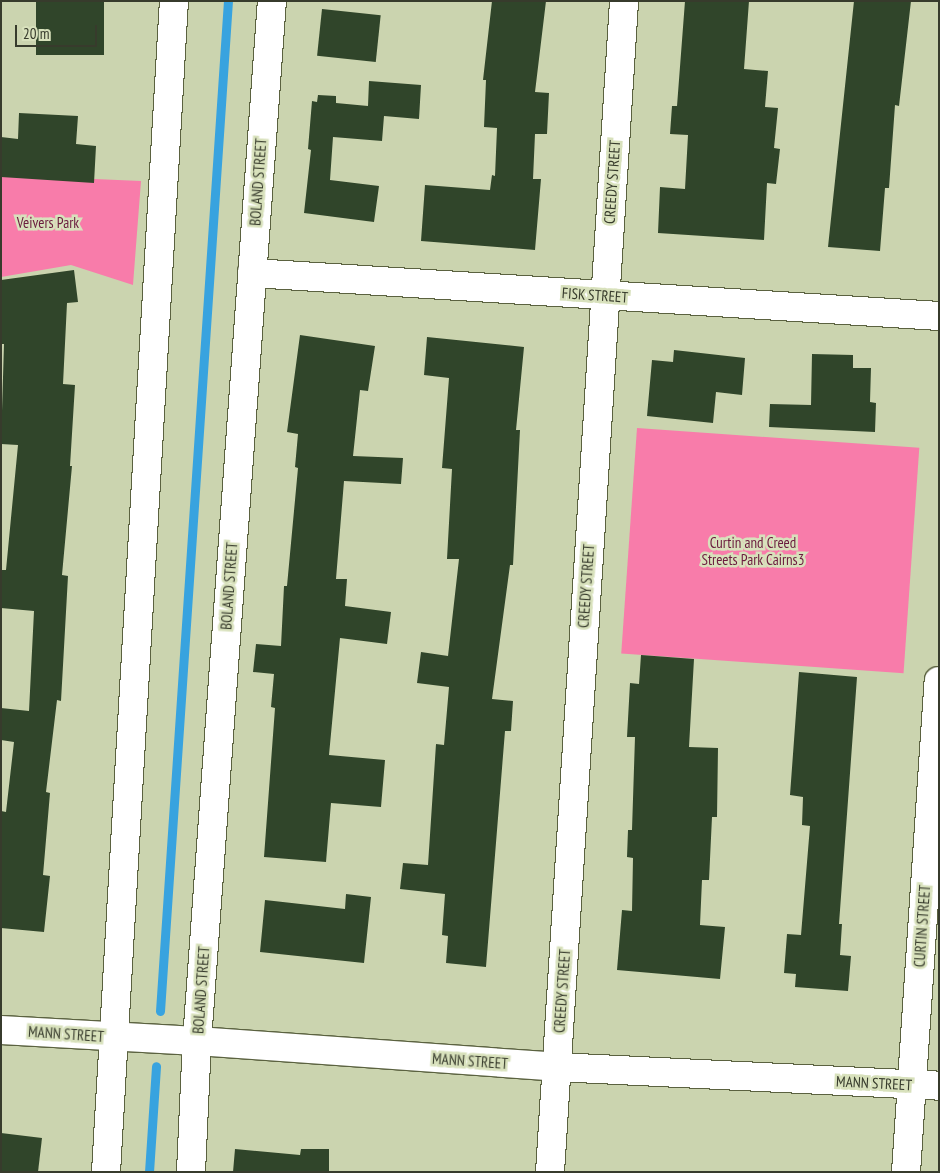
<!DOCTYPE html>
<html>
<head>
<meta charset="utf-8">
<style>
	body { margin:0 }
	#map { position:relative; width:940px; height:1173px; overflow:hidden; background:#cbd4af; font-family:"PT Sans Narrow",sans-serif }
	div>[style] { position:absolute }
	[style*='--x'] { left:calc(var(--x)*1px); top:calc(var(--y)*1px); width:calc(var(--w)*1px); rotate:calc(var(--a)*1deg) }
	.green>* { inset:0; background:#f87caa; transform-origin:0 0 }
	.stream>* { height:9px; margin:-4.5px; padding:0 4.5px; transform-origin:4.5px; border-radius:4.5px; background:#38a3df }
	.building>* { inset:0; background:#30452a; transform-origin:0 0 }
	.roads { filter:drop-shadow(1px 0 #5b6240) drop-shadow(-1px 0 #5b6240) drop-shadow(0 1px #5b6240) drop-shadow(0 -1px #5b6240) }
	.minor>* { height:28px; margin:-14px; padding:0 14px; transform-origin:14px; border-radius:14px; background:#fff }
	span { translate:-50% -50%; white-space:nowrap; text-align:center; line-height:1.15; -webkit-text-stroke:5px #d8e1bc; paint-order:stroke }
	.street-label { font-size:15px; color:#373b2c }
	.park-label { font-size:15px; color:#6b1c3e }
	.frame { position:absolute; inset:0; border:2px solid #373b2c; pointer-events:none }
	.scale { position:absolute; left:15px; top:25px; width:82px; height:22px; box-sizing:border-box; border:2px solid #373b2c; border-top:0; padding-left:6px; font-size:15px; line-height:18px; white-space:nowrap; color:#373b2c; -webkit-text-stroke:4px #d8e1bc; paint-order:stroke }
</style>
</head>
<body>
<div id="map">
	<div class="green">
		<div style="clip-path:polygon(1px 175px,141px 181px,133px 285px,71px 265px,1px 277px)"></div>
		<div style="left:637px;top:428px;width:283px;height:226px;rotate:4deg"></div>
	</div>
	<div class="stream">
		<div style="--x:160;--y:1011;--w:1012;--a:-86.15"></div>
		<div style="--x:149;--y:1172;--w:106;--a:-86.2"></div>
	</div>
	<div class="building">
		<div style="left:36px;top:1px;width:68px;height:54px"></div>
		<div style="clip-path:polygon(492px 1px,546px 1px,535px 92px,549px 93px,547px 134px,535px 134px,533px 179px,541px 179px,535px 250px,421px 241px,425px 185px,490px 190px,492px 175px,495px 176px,497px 128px,484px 127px,486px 80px,483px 80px)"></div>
		<div style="clip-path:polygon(685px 1px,749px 1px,744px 69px,768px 71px,765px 107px,778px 108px,774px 148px,780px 149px,776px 184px,767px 183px,764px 240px,658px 233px,660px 187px,685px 189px,688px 135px,670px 134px,672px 106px,677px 106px)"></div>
		<div style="clip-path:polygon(854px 1px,911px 1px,899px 106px,895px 105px,889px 188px,885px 188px,880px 251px,828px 247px)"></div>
		<div style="left:322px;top:9px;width:59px;height:47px;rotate:6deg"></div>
		<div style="clip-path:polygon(369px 81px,421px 85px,419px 119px,384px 116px,382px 141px,333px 137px,330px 180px,379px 186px,374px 222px,304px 213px,311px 150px,308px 149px,312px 101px,317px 102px,318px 95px,336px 96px,336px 103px,368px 106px)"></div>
		<div style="clip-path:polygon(19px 113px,78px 116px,76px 144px,96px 146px,94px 183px,1px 177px,1px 137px,18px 139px)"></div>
		<div style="clip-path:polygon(74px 270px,78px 302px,67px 303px,63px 384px,75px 385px,70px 466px,72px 466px,62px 575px,68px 576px,61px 701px,57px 700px,46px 792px,50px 793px,43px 875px,50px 876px,44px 932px,1px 928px,1px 811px,6px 812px,14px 742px,1px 740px,1px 708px,29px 711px,34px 611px,1px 608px,1px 570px,6px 570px,18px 445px,1px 444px,4px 344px,1px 344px,1px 280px)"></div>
		<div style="clip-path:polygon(300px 335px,375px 346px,368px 391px,360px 390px,353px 456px,403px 458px,401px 484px,344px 481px,336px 579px,347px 579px,345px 606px,391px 612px,387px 644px,340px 638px,329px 755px,385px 760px,381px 807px,331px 803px,326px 862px,264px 857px,275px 708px,271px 707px,274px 674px,253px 672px,256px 644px,281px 646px,284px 586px,287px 586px,298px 468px,295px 467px,298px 434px,287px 432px)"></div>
		<div style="clip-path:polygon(427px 337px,524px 347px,516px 430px,520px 430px,513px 565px,510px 565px,492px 699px,513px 701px,511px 731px,505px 731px,486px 967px,446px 963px,448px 936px,442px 935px,445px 894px,400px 889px,403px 863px,428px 865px,436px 744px,444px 745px,449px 687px,417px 683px,421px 652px,448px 656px,459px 559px,447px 559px,452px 469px,442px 468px,449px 378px,424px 375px)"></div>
		<div style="clip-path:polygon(674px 350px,745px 358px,742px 395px,716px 392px,713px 423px,647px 416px,652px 360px,673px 362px)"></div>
		<div style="clip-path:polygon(812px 354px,853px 355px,853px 368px,871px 368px,870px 402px,876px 403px,875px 432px,769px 427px,770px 404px,811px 405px)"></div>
		<div style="clip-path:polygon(641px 655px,694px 659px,689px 747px,718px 748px,717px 817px,712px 817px,709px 880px,702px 880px,700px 925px,725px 927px,720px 979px,617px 970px,622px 910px,632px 911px,633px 858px,627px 857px,628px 830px,632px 830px,635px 737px,627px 737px,630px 683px,639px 684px)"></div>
		<div style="clip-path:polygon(799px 672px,857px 677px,839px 924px,842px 924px,840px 955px,851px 956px,848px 991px,795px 987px,796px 974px,784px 973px,787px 934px,801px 935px,810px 826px,802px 825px,803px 797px,790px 795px)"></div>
		<div style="clip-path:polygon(346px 894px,371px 897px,364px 963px,260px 952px,265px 900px,345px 909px)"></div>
		<div style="clip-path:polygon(1px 1133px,42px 1138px,38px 1172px,1px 1172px)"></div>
		<div style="clip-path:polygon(235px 1149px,300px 1155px,301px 1149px,329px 1149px,329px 1172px,233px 1172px)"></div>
	</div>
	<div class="roads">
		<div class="minor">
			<div style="--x:252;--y:273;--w:688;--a:3.58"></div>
			<div style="--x:1;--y:1030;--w:196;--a:3.2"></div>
			<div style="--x:197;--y:1041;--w:361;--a:4.1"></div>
			<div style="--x:557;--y:1067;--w:382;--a:2.8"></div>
			<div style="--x:106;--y:1172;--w:1173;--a:-86.68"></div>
			<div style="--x:191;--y:1172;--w:131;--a:-87.4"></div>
			<div style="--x:197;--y:1041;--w:1043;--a:-85.88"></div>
			<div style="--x:550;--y:1172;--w:1173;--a:-86.38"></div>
			<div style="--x:906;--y:1172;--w:492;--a:-86.2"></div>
		</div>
	</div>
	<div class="street-label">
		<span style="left:258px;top:182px;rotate:-86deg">BOLAND STREET</span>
		<span style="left:612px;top:182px;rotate:-86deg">CREEDY STREET</span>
		<span style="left:595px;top:295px;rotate:4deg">FISK STREET</span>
		<span style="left:229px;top:586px;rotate:-86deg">BOLAND STREET</span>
		<span style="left:586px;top:586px;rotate:-86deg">CREEDY STREET</span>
		<span style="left:922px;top:926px;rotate:-86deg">CURTIN STREET</span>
		<span style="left:201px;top:990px;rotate:-86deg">BOLAND STREET</span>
		<span style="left:562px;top:991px;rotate:-86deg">CREEDY STREET</span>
		<span style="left:66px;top:1034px;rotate:4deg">MANN STREET</span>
		<span style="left:470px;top:1061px;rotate:4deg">MANN STREET</span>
		<span style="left:874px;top:1083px;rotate:3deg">MANN STREET</span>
	</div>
	<div class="park-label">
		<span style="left:48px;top:223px">Veivers Park</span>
		<span style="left:753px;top:551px">Curtin and Creed<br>Streets Park Cairns3</span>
	</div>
	<div class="frame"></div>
	<div class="scale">20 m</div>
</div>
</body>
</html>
